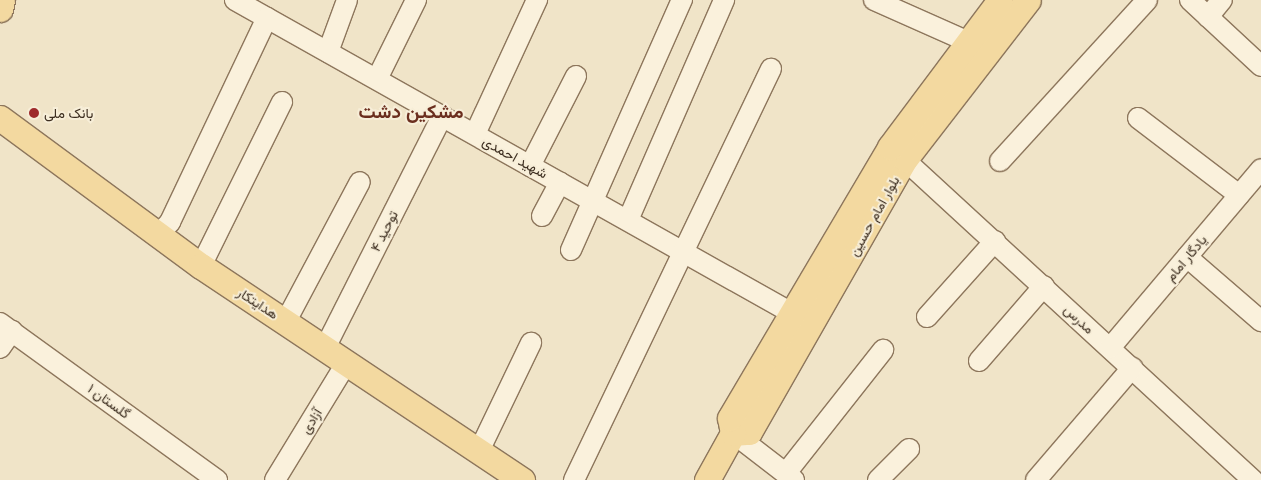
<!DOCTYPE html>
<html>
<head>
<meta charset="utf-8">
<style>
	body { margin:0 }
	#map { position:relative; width:1261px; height:480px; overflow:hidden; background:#f0e4c8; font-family:"PT Serif",Vazirmatn,serif }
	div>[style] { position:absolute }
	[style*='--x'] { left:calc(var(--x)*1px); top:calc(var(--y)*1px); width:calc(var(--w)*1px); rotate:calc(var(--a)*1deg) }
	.roads { filter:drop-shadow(1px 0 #8d765c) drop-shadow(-1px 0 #8d765c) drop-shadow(0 1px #8d765c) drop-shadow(0 -1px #8d765c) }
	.minor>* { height:20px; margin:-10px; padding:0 10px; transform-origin:10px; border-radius:10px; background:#faf1dc }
	.major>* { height:25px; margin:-12.5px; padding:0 12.5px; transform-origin:12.5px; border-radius:12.5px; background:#f3d9a0 }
	.dots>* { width:14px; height:14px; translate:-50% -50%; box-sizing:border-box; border:2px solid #f7eed8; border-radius:50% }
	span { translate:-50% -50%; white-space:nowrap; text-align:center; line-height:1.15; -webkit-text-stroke:4px #f7eed8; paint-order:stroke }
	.poi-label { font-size:14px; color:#3d2e20 }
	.left { translate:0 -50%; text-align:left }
	.street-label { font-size:14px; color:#3d2e20 }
	.district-label { font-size:19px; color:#6b2e1e; font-weight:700 }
</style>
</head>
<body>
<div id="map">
	<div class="roads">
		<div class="minor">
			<div style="--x:235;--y:0;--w:653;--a:29.35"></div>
			<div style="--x:874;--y:0;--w:116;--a:23.9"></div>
			<div style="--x:1190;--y:0;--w:97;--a:42.9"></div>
			<div style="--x:1208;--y:17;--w:22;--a:-51"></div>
			<div style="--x:328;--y:52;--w:55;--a:-69.9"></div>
			<div style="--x:377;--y:79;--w:88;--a:-63.7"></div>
			<div style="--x:1138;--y:118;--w:127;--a:37.3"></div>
			<div style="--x:475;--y:134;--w:148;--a:-65.2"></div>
			<div style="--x:894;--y:150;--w:488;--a:42.6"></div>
			<div style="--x:1000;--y:161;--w:218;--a:-47.6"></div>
			<div style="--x:530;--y:166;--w:101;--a:-62.9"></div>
			<div style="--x:542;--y:216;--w:38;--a:-62"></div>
			<div style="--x:628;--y:220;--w:240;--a:-66.4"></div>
			<div style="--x:158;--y:235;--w:18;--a:-47"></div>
			<div style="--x:170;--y:222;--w:226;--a:-64.6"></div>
			<div style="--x:571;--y:250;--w:274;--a:-66.1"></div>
			<div style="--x:1187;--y:257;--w:98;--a:40.9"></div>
			<div style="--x:201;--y:266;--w:183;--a:-63.7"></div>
			<div style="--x:927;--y:317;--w:102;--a:-48.2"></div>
			<div style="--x:286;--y:321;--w:157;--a:-62"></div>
			<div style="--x:0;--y:323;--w:268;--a:35.9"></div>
			<div style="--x:326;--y:346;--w:258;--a:-63.2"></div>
			<div style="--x:0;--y:348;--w:21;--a:-55"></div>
			<div style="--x:1110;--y:348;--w:234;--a:-49.8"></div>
			<div style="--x:979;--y:361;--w:99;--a:-49.1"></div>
			<div style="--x:733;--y:433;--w:77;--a:37.6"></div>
			<div style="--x:480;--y:449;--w:118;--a:-64.3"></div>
			<div style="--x:786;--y:473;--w:157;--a:-51.7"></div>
			<div style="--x:275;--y:480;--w:138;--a:-58.6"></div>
			<div style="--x:574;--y:480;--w:456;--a:-64.4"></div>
			<div style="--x:878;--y:480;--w:44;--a:-45"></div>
			<div style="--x:1036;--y:480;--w:148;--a:-49.4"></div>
		</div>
		<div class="major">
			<div style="--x:0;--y:9;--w:9;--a:-77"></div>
			<div style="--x:0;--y:118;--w:250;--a:36.4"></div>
			<div style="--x:201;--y:266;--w:386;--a:33.7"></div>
			<div style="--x:733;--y:433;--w:16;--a:-4"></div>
			<div style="--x:749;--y:432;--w:314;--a:-60.3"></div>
			<div style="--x:905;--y:159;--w:201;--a:-52.3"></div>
			<div style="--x:707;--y:480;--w:54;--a:-61"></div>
			<div style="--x:733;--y:433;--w:15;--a:-101"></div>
			<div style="--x:730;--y:418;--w:315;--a:-59.4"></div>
			<div style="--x:890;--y:147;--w:184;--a:-53.2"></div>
		</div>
	</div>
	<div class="dots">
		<div style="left:34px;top:113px;background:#9e2a2b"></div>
	</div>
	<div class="poi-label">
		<span class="left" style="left:44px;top:113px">بانک ملی</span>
	</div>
	<div class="street-label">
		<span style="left:515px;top:157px;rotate:29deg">شهید احمدی</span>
		<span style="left:874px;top:216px;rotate:-61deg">بلوار امام حسین</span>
		<span style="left:384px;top:231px;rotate:-63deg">توحید ۴</span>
		<span style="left:1186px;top:258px;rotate:-50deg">یادگار امام</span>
		<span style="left:258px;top:303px;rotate:33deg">هدایتکار</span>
		<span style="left:1079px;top:319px;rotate:43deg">مدرس</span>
		<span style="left:109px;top:401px;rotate:36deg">گلستان ۱</span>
		<span style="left:311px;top:421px;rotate:-58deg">آزادی</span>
	</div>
	<div class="district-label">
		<span style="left:411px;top:111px">مشکین دشت</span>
	</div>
</div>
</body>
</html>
